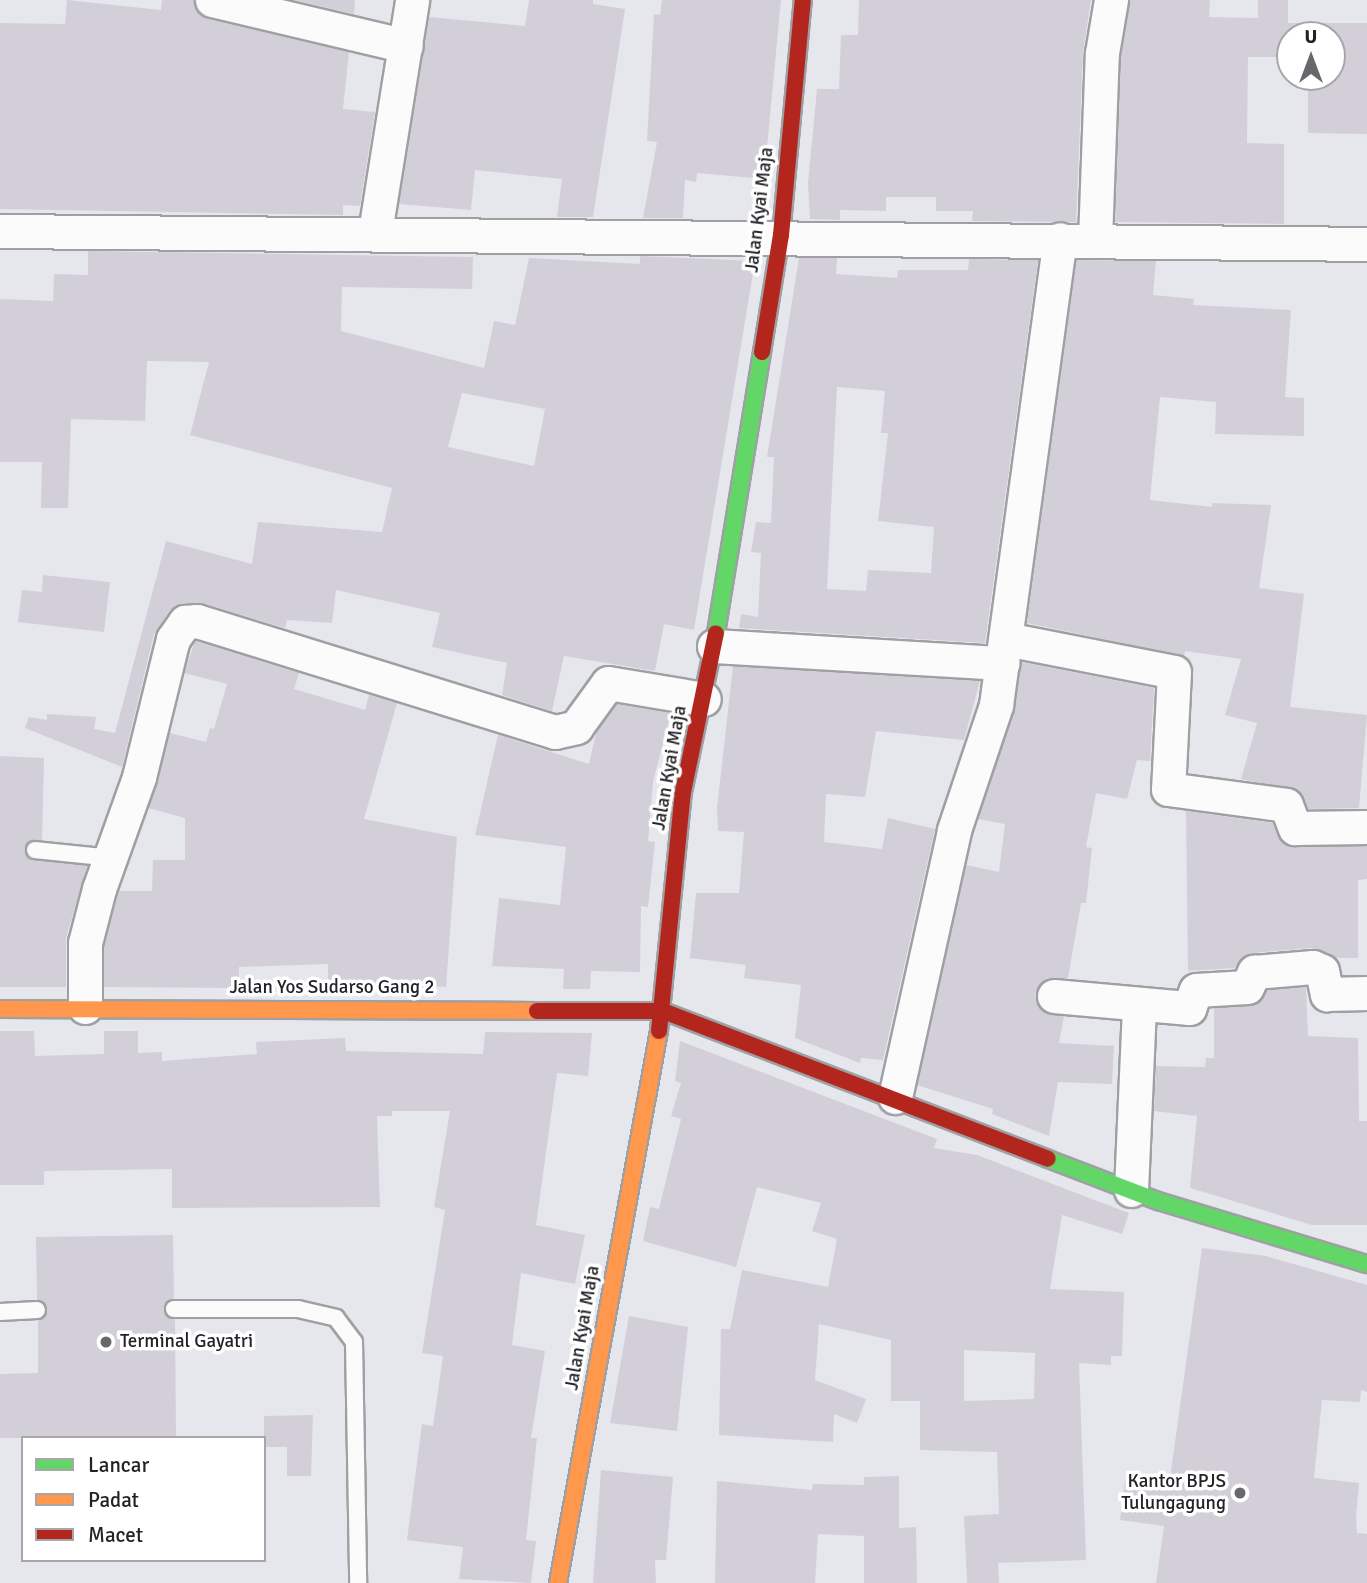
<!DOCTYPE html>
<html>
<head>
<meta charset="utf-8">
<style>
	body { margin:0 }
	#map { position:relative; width:1367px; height:1583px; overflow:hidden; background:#e6e7ec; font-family:Signika,sans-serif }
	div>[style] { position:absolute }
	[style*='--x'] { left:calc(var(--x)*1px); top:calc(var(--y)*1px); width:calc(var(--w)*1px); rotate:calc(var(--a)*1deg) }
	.building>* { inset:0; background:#d2cfd9 }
	.roads { filter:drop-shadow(2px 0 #9ea0a3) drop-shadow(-2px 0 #9ea0a3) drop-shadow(0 2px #9ea0a3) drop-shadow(0 -2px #9ea0a3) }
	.lane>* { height:16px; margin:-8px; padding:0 8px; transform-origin:8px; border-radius:8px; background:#fbfbfc }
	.street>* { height:33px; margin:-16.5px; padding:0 16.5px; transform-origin:16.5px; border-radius:16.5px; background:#fbfbfc }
	.fast>* { height:16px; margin:-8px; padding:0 8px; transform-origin:8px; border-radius:8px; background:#63d668 }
	.slow>* { height:16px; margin:-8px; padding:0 8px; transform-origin:8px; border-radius:8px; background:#ff974d }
	.jam>* { height:16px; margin:-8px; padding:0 8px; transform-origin:8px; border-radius:8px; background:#b3261e }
	.dots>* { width:19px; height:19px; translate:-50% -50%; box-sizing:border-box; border:4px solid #fff; border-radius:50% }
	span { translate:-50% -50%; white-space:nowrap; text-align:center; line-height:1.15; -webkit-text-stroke:7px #fff; paint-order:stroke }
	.street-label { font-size:19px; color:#222327 }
	.poi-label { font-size:19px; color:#222327 }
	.left { translate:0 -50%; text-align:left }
	.right { translate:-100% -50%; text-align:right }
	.legend { position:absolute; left:21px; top:1436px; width:245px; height:126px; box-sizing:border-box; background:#fff; border:2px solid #a7a7a9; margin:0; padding:9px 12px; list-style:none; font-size:21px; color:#222327 }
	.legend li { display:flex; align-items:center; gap:14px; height:35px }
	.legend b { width:35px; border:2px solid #a7a7a9 }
	.north { position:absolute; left:1276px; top:21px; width:70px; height:70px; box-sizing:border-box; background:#fff; border:2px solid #a7a7a9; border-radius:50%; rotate:0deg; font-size:19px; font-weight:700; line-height:28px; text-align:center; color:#222327 }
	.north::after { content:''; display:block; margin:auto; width:24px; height:32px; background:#67686c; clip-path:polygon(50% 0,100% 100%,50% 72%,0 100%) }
</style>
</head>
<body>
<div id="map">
	<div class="building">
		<div style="clip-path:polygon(67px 0,161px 10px,162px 0,193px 0,208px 19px,349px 52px,343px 109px,375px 112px,360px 206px,343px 205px,343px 215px,0 209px,0 23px,65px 24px)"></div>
		<div style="clip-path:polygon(295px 0,355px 0,354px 14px)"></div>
		<div style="clip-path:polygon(529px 0,593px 0,593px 4px,625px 9px,593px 217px,557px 217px,562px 179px,475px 170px,471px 210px,399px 204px,429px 17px,525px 26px)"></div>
		<div style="clip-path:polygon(662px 0,781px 0,764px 179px,697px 173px,696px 182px,685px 180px,683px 218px,643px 218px,657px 142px,647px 141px,654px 14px,660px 15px)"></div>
		<div style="clip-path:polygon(859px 0,1091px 0,1083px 52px,1076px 222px,972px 221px,973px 211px,936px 211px,936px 197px,886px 197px,886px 211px,840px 210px,840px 220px,810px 219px,808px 183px,817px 89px,839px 89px,841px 35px,858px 35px)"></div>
		<div style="clip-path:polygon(1130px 0,1210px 0,1209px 17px,1258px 18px,1258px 0,1288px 0,1288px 23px,1367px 23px,1367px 134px,1308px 133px,1308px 77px,1332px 77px,1332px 35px,1290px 35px,1290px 57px,1248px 57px,1247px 143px,1284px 144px,1284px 224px,1115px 222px,1121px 55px)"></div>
		<div style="clip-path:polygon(evenodd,88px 251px,473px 257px,472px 289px,342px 287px,341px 331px,484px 368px,494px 321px,515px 325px,529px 258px,640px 264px,640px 256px,755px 261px,694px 630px,664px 624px,655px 671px,564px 656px,552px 711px,502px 695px,507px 663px,432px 647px,440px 613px,336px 590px,332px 623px,287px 620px,285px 628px,203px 603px,183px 603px,170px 610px,154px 634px,122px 767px,25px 728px,29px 717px,47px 720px,47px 714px,96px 717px,94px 729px,115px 733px,166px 541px,252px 564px,258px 522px,382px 532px,392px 488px,190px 435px,209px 362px,147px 361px,145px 421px,71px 419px,68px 508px,41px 508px,42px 462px,0 462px,0 299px,53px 301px,54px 274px,88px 275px,88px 251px,462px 393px,545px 409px,534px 466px,448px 447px,462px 393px)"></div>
		<div style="clip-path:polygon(evenodd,799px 258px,837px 258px,836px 274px,897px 278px,898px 270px,968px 270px,969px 259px,1038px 260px,985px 643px,739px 628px,741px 614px,758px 617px,761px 553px,751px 552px,756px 522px,771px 523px,774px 457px,767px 457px,799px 258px,837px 387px,885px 391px,881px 433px,888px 433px,878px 521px,934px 527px,931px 573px,868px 570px,866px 591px,827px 589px,837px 387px)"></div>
		<div style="clip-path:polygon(1076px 260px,1156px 261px,1153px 295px,1194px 299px,1193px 305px,1291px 310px,1285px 397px,1304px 398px,1304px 436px,1215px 434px,1216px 402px,1160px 397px,1150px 500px,1212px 507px,1212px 503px,1271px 505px,1259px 588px,1304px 594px,1290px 707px,1367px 715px,1359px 808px,1308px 809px,1297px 790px,1241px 779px,1257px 723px,1225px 715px,1241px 659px,1185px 651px,1184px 656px,1027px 623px)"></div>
		<div style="clip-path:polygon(43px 575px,110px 582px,104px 632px,18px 622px,22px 590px,42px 592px)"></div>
		<div style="clip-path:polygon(195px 641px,299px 673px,294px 689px,365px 710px,369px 695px,397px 703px,364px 819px,457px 837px,446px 987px,328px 981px,328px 964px,239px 967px,239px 988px,104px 987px,104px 945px,119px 891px,152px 891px,153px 860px,185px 860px,185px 818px,148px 808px,170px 733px,206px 742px,210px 728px,214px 729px,227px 684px,184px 673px)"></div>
		<div style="clip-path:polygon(1021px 662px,1154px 688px,1150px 761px,1137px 760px,1127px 799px,1096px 793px,1086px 847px,1092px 848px,1086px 903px,1081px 903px,1068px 978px,1047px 978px,1035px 994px,1042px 1011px,1064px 1016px,1059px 1043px,1114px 1046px,1112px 1084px,1058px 1082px,1049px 1136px,992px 1114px,993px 1109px,917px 1085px,966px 865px,999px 872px,1005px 824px,978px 819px,1014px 711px)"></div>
		<div style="clip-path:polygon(733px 666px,980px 681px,964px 740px,876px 731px,865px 797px,826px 794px,824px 842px,882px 849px,888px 818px,935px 829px,883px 1060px,861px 1058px,860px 1063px,795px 1038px,801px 985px,744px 978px,746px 965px,690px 958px,696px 893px,739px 893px,744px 832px,718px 831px,717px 808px)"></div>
		<div style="clip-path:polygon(617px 704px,671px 713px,653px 782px,648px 841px,655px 842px,648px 907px,641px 906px,640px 972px,591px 971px,590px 989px,563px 989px,564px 969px,492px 966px,499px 898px,560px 905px,566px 847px,475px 835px,498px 735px,589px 764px,596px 733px)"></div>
		<div style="clip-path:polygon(0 756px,44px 758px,42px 840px,27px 843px,26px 855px,87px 866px,66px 938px,66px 987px,0 987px)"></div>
		<div style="clip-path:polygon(1186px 811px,1272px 823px,1284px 843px,1294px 847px,1367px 846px,1367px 879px,1358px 880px,1358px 958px,1336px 958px,1311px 948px,1252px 953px,1234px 968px,1188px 971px)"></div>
		<div style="clip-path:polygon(1306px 987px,1308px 1036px,1358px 1038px,1359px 1121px,1367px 1121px,1367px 1225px,1312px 1225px,1190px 1188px,1197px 1116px,1154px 1111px,1156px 1066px,1205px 1067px,1206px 1058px,1214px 1058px,1214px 1008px,1249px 1006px,1267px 990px)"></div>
		<div style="clip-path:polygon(0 1031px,34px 1031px,35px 1056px,104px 1054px,104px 1031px,138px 1031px,138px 1053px,162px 1052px,162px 1061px,257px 1054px,256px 1042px,345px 1038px,346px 1051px,483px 1054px,485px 1032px,592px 1033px,588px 1076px,557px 1073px,536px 1225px,585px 1235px,575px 1284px,521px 1273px,512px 1345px,545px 1351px,531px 1438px,537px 1438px,526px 1540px,536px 1541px,531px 1583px,459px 1579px,463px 1547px,407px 1540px,422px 1424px,433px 1426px,443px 1356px,422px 1353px,445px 1210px,434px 1207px,450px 1111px,392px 1111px,392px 1116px,377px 1116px,380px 1207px,172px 1208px,172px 1169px,44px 1171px,44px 1185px,0 1185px)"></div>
		<div style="clip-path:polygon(evenodd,680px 1041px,937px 1139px,934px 1148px,977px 1155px,1129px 1213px,1122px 1234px,1062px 1215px,1050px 1289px,1124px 1292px,1122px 1356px,1111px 1356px,1111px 1365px,1079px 1363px,1086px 1560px,998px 1563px,999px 1583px,967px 1583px,964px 1516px,999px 1514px,997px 1452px,920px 1450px,920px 1401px,891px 1401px,891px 1340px,819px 1324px,815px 1380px,866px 1399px,857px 1423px,834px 1414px,833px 1442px,719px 1435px,721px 1329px,730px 1329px,742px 1270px,828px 1287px,837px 1239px,812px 1231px,821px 1203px,757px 1187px,736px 1267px,643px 1241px,650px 1207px,659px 1209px,681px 1119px,671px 1116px,681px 1083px,675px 1081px,680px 1041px,964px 1350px,1035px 1353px,1034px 1399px,964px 1401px,964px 1350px)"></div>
		<div style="clip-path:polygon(173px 1235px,174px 1298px,164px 1310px,175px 1320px,176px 1438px,0 1438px,0 1374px,38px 1373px,38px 1320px,47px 1310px,37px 1300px,36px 1237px)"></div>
		<div style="clip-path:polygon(1202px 1248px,1266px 1256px,1367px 1285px,1367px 1392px,1361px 1390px,1360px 1402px,1322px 1400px,1314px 1478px,1359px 1483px,1356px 1517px,1357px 1533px,1367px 1534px,1367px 1583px,1156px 1583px,1164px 1526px,1120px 1520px,1126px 1473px,1170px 1478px)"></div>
		<div style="clip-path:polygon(629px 1316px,688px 1327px,677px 1431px,610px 1423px)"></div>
		<div style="clip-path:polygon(313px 1415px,311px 1476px,287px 1476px,287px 1447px,264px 1447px,264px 1416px)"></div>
		<div style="clip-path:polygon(601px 1470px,673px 1477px,666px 1560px,655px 1560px,656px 1583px,593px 1583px)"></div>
		<div style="clip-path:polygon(899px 1476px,899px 1528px,916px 1527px,917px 1583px,864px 1583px,864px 1536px,818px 1534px,815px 1583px,715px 1583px,717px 1481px,812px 1490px,813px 1484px,864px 1485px,864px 1477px)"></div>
	</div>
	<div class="roads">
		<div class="lane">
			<div style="--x:35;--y:850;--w:77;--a:5.9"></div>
			<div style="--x:174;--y:1309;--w:124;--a:0"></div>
			<div style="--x:298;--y:1309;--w:39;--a:13"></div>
			<div style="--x:336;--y:1318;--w:30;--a:53"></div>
			<div style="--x:354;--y:1342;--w:241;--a:89"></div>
			<div style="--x:0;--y:1312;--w:37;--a:-3"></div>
		</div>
		<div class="street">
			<div style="--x:212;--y:0;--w:199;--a:13.3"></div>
			<div style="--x:0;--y:231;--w:1367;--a:0.54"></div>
			<div style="--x:375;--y:232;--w:235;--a:-80.9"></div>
			<div style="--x:1095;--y:240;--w:187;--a:-87.9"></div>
			<div style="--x:1102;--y:53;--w:54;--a:-80.4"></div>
			<div style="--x:1006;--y:639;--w:171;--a:11.1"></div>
			<div style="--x:1174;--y:672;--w:117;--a:92.9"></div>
			<div style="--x:1168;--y:789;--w:119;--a:7.7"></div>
			<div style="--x:1286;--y:805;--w:25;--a:69"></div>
			<div style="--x:1295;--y:828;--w:72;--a:-0.8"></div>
			<div style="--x:714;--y:646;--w:289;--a:3.4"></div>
			<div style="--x:1054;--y:996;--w:136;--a:5.1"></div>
			<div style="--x:1189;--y:1008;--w:19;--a:-69"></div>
			<div style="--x:1196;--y:990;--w:51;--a:-3.4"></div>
			<div style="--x:1247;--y:987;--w:17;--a:-65"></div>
			<div style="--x:1254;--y:972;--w:59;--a:-4.8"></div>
			<div style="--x:1313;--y:967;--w:10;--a:24"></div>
			<div style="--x:1322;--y:971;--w:24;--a:78"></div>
			<div style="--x:1327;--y:994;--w:40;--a:-1.4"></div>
			<div style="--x:85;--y:1007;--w:64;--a:-90"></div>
			<div style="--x:85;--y:943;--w:56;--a:-75.5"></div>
			<div style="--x:99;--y:889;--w:119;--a:-70.3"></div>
			<div style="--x:139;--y:777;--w:142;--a:-76.2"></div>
			<div style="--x:173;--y:639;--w:21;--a:-55"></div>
			<div style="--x:185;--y:622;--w:12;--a:-5"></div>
			<div style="--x:197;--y:621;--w:375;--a:17.2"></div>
			<div style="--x:555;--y:732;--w:22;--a:-13"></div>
			<div style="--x:576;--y:727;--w:54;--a:-54"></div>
			<div style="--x:608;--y:683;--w:97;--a:9.5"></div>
			<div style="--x:895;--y:1097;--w:273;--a:-77.5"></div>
			<div style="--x:954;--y:830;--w:132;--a:-71.4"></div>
			<div style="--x:996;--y:705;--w:470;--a:-82.2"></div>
			<div style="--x:1131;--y:1190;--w:186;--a:-87.5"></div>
		</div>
		<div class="fast">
			<div style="--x:716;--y:633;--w:285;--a:-80.7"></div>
			<div style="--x:1048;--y:1159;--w:118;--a:20.9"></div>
			<div style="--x:1158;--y:1201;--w:218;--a:16.8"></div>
		</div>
		<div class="slow">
			<div style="--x:0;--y:1009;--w:537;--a:0.21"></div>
			<div style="--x:558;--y:1583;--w:561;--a:-79.63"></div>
		</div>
		<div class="jam">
			<div style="--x:762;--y:352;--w:119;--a:-80.8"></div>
			<div style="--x:781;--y:235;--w:236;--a:-84.7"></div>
			<div style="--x:537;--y:1011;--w:126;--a:0"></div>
			<div style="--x:663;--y:1011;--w:412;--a:21"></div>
			<div style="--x:659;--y:1031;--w:240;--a:-84.3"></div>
			<div style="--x:683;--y:792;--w:162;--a:-78.3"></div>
		</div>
	</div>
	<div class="dots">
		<div style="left:106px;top:1342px;background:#67686c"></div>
		<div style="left:1240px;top:1493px;background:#67686c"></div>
	</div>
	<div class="street-label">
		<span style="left:760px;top:210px;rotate:-83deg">Jalan Kyai Maja</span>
		<span style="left:670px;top:768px;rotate:-80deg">Jalan Kyai Maja</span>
		<span style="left:332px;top:988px">Jalan Yos Sudarso Gang 2</span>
		<span style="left:583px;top:1328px;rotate:-80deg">Jalan Kyai Maja</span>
	</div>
	<div class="poi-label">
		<span class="left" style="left:120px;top:1342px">Terminal Gayatri</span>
		<span class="right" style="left:1226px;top:1493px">Kantor BPJS<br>Tulungagung</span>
	</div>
	<ul class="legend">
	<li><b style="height:9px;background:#63d668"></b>Lancar</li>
	<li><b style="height:9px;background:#ff974d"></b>Padat</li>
	<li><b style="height:9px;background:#b3261e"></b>Macet</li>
	</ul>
	<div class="north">U</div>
</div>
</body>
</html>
